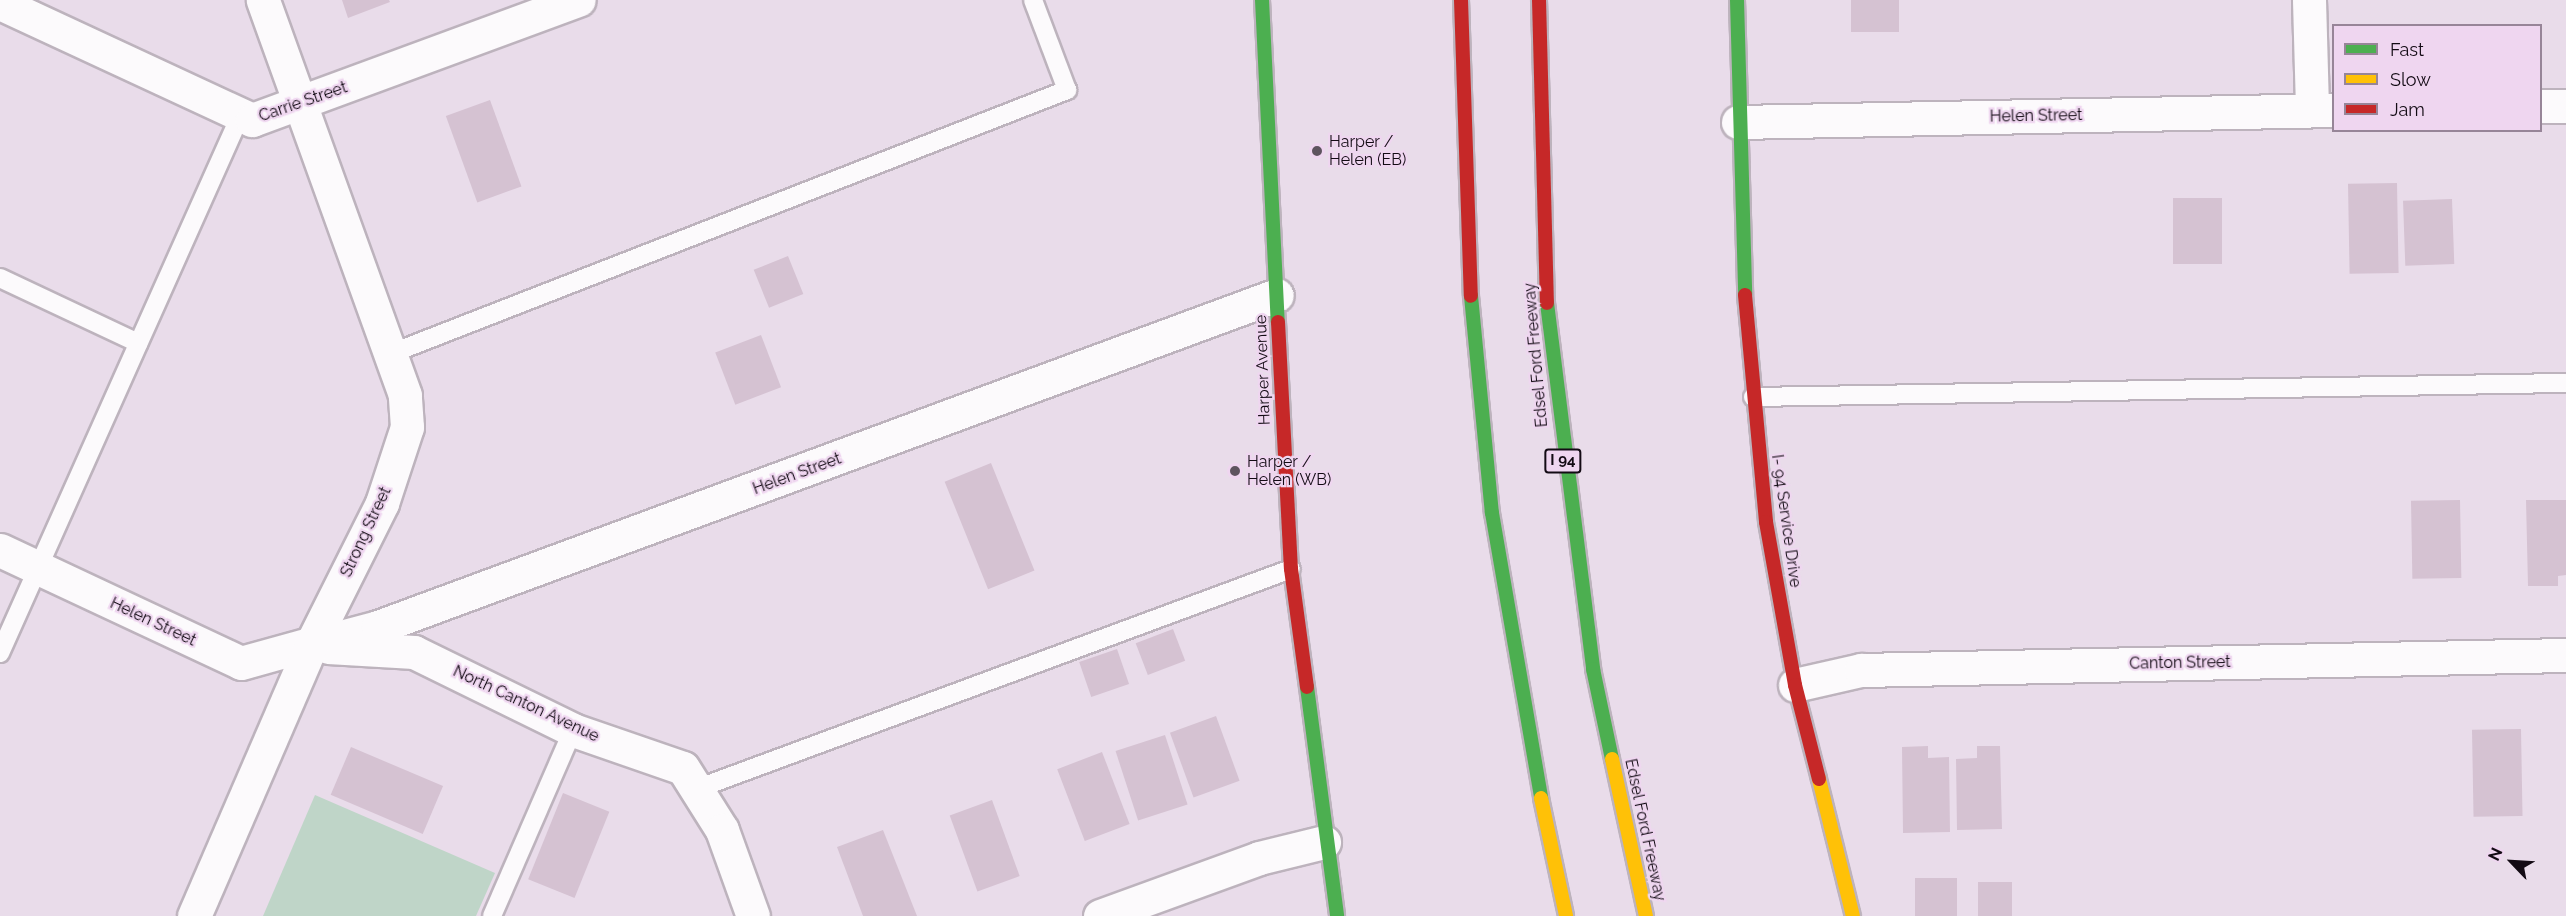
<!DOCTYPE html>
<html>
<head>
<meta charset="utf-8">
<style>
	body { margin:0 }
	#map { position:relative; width:2566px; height:916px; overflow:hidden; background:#e9dcea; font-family:Raleway,sans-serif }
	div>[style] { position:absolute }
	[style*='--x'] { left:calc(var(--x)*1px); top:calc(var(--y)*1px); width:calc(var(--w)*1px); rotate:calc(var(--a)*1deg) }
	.green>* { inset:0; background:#bfd5c8 }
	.building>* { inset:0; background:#d5c2d2; transform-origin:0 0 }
	.roads { filter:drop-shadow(2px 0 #bdb3bd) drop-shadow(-2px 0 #bdb3bd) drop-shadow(0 2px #bdb3bd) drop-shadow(0 -2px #bdb3bd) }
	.lane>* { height:18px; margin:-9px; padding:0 9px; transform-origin:9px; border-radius:9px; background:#fcfafc }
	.street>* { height:33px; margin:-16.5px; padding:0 16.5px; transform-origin:16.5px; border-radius:16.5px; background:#fcfafc }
	.fast>* { height:14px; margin:-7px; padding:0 7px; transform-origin:7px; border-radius:7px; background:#4caf50 }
	.slow>* { height:14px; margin:-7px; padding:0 7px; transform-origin:7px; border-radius:7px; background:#ffc107 }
	.jam>* { height:14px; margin:-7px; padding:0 7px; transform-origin:7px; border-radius:7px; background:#c62828 }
	.dots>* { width:16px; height:16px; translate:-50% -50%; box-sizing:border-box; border:3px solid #efd6f0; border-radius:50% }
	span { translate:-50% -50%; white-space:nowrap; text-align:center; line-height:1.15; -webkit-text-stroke:4.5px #efd6f0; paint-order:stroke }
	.shield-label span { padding:2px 4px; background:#efd6f0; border:2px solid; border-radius:4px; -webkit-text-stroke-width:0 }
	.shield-label { font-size:15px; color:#130b14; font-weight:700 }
	.street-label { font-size:16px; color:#130b14 }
	.poi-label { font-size:16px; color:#130b14 }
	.left { translate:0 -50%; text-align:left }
	.legend { position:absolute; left:2332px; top:24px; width:210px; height:108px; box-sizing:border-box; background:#efd6f0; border:2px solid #978598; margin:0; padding:8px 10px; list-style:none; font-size:18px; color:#130b14 }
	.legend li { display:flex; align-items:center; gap:12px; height:30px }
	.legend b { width:30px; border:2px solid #978598 }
	.north { position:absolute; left:2482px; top:832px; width:60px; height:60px; -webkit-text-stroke:4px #efd6f0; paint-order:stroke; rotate:295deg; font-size:16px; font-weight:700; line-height:24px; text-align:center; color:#130b14 }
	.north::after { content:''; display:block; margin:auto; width:21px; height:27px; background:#130b14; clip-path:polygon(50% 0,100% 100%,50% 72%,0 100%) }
</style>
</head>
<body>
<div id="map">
	<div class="green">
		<div style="clip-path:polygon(315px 795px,495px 873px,476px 916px,263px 916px)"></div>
	</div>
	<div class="building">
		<div style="clip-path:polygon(342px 0,389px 0,390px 2px,348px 18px)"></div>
		<div style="left:1851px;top:0;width:48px;height:32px"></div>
		<div style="left:490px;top:100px;width:92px;height:47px;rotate:70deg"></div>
		<div style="left:2397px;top:183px;width:90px;height:49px;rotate:89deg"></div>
		<div style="left:2173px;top:198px;width:49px;height:66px"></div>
		<div style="left:2452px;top:199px;width:65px;height:49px;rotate:88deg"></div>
		<div style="left:788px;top:256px;width:41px;height:37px;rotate:68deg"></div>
		<div style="left:761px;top:335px;width:56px;height:49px;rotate:69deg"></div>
		<div style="left:991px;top:463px;width:116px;height:50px;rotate:68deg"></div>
		<div style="left:2460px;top:500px;width:78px;height:49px;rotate:89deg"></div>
		<div style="clip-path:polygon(2526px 500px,2566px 500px,2566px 575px,2558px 576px,2558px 586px,2528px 586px)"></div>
		<div style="left:1173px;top:629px;width:34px;height:40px;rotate:69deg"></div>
		<div style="left:1117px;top:649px;width:37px;height:40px;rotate:71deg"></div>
		<div style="left:1216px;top:716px;width:69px;height:49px;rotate:70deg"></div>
		<div style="left:2521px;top:729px;width:87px;height:49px;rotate:89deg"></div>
		<div style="left:1165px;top:735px;width:73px;height:52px;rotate:72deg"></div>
		<div style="clip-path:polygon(1928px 746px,1928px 758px,1949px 757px,1950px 832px,1903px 833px,1902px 747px)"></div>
		<div style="clip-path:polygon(1977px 746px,2000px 746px,2002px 829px,1957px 830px,1956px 759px,1977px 758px)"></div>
		<div style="left:351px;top:747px;width:100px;height:52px;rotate:23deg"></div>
		<div style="left:1102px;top:752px;width:77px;height:48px;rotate:69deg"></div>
		<div style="left:563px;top:793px;width:50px;height:93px;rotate:22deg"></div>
		<div style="left:992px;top:800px;width:81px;height:45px;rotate:70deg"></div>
		<div style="clip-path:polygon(883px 830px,917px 916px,863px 916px,837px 847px)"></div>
		<div style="left:1915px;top:878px;width:42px;height:38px"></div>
		<div style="left:1978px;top:882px;width:34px;height:34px"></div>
	</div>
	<div class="roads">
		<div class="lane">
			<div style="--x:0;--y:278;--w:153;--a:25.2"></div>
			<div style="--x:390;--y:354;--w:727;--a:-21.3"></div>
			<div style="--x:1067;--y:90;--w:96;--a:-110.7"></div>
			<div style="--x:1753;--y:397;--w:813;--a:-0.99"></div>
			<div style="--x:0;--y:653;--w:590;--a:-65.91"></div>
			<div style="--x:699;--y:788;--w:631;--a:-20.3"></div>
			<div style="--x:492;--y:916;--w:203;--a:-66.5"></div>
		</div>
		<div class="street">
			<div style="--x:2309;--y:0;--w:110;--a:88.4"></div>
			<div style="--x:0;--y:3;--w:278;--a:24.9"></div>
			<div style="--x:252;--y:120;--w:348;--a:-20.2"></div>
			<div style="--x:2540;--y:106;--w:26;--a:0"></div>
			<div style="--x:1738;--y:122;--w:596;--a:-1.15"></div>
			<div style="--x:0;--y:550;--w:266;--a:25.1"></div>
			<div style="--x:241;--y:663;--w:75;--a:-15.5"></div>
			<div style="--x:311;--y:645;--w:69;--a:-15"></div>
			<div style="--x:378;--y:627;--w:958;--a:-20.27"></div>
			<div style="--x:328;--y:647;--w:86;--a:3.3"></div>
			<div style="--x:414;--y:652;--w:177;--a:26.1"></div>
			<div style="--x:573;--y:730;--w:116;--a:19.1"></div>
			<div style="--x:683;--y:768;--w:73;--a:57.8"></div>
			<div style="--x:722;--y:830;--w:91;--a:70.2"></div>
			<div style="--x:1795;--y:685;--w:68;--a:-12.8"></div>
			<div style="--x:1861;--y:670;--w:705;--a:-1.22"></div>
			<div style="--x:194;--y:916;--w:295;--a:-66.6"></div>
			<div style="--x:311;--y:645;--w:159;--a:-63.4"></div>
			<div style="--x:382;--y:503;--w:80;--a:-71.8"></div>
			<div style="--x:407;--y:427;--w:32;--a:-94"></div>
			<div style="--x:405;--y:395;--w:420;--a:-109.8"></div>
			<div style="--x:1100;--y:916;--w:169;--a:-20"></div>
			<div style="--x:1259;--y:858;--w:67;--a:-13.8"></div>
		</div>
		<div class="fast">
			<div style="--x:1262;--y:0;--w:322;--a:87.2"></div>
			<div style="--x:1737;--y:0;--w:295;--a:88.4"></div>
			<div style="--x:1471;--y:296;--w:218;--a:84.5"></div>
			<div style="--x:1492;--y:513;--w:289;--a:80.2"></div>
			<div style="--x:1547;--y:303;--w:369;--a:82.8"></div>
			<div style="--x:1593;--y:669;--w:92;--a:78.1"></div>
			<div style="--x:1307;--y:687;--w:231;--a:82.5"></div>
		</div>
		<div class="slow">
			<div style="--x:1612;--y:759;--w:161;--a:77.8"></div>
			<div style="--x:1819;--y:779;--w:141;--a:76.1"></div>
			<div style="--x:1541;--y:798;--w:121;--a:78"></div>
		</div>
		<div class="jam">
			<div style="--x:1461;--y:0;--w:296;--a:88.1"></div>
			<div style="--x:1539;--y:0;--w:303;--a:88.5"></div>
			<div style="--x:1745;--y:295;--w:228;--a:84.7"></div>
			<div style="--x:1766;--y:522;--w:166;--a:79.9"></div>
			<div style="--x:1795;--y:685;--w:97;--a:75.7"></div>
			<div style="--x:1278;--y:322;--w:247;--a:87"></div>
			<div style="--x:1291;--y:569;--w:119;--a:82.3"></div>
		</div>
	</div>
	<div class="dots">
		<div style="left:1317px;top:151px;background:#5e545f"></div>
		<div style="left:1235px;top:471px;background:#5e545f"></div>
	</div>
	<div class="shield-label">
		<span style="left:1563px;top:461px">I 94</span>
	</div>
	<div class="street-label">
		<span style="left:303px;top:102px;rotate:-19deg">Carrie Street</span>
		<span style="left:2036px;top:116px;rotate:-1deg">Helen Street</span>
		<span style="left:1536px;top:355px;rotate:-95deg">Edsel Ford Freeway</span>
		<span style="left:1263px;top:370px;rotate:-92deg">Harper Avenue</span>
		<span style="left:797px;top:474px;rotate:-20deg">Helen Street</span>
		<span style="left:1786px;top:521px;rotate:82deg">I- 94 Service Drive</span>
		<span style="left:366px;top:532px;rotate:-65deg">Strong Street</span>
		<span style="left:153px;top:622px;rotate:25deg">Helen Street</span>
		<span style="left:2180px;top:663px;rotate:-1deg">Canton Street</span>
		<span style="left:526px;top:704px;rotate:25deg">North Canton Avenue</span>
		<span style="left:1645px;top:830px;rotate:78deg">Edsel Ford Freeway</span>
	</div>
	<div class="poi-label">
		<span class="left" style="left:1329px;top:151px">Harper /<br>Helen (EB)</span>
		<span class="left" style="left:1247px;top:471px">Harper /<br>Helen (WB)</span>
	</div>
	<ul class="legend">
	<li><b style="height:8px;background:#4caf50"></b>Fast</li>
	<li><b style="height:8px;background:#ffc107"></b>Slow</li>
	<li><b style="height:8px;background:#c62828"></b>Jam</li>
	</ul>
	<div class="north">N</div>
</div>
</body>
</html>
